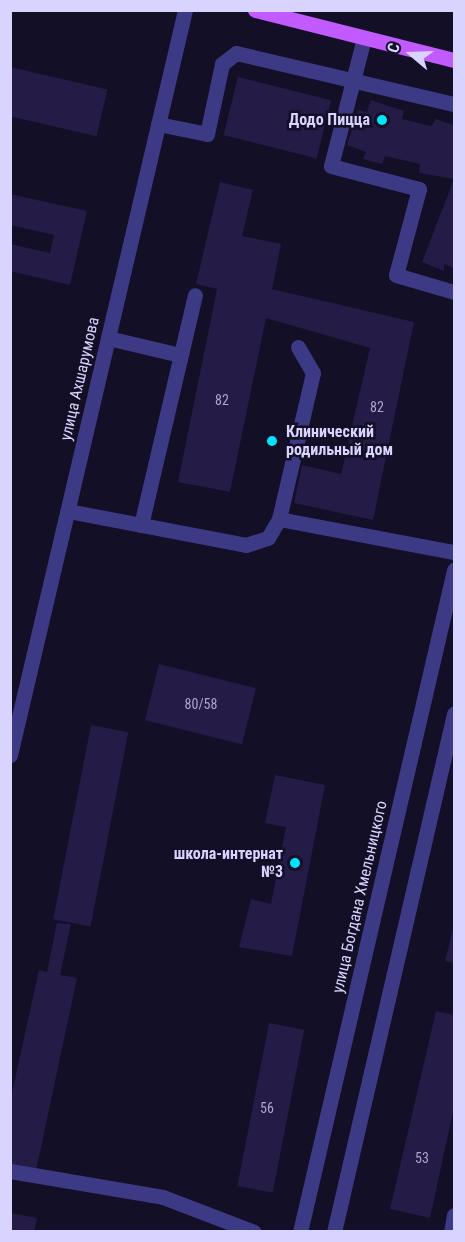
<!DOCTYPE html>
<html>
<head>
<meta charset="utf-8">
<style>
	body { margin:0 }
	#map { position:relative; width:465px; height:1242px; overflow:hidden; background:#130f26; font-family:"Roboto Condensed",sans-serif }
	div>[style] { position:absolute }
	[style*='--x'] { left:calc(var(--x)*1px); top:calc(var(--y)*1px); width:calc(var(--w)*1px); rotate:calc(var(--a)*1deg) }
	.building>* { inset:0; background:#241b47; transform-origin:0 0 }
	.minor>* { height:15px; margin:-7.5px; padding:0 7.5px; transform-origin:7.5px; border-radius:7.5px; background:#3d3a85 }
	.major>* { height:15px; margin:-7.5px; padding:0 7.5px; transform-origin:7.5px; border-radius:7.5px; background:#c25bff }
	.dots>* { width:16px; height:16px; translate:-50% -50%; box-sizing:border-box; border:3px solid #130f26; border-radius:50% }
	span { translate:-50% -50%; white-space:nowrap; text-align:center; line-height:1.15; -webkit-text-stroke:5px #130f26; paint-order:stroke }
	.number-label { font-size:14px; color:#aca6d1 }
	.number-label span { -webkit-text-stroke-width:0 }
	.poi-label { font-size:16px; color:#d9d4ff; font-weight:700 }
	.right { translate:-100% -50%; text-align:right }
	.left { translate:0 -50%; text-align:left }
	.street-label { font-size:16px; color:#d9d4ff }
	.frame { position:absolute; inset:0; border:12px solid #d9d4ff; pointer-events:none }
	.north { position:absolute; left:381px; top:24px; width:60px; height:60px; -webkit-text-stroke:4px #130f26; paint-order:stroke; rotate:289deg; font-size:16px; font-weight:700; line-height:24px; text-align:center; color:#d9d4ff }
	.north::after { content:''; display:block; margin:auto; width:21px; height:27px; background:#d9d4ff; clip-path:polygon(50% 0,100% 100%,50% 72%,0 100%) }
</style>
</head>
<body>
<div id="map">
	<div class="building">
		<div style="left:10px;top:67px;width:100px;height:48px;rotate:13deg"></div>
		<div style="left:238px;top:77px;width:96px;height:60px;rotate:14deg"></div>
		<div style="clip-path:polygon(371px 100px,404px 111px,402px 119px,431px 126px,436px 119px,454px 125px,454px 268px,444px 264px,444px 271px,422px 262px,454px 179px,419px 173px,420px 164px,385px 156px,382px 164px,363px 159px,366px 152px,347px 145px,358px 110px,367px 112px)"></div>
		<div style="clip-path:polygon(220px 182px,253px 190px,242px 236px,281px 244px,272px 289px,414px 322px,373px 520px,294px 503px,302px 465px,341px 474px,370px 348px,266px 318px,230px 492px,178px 482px,217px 289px,196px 284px)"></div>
		<div style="clip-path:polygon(10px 194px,87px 211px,70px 285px,10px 271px,10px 244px,50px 253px,54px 235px,10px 225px)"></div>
		<div style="left:159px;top:664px;width:100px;height:58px;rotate:14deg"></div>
		<div style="left:91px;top:725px;width:38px;height:198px;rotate:11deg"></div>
		<div style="clip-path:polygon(275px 775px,325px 785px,292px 956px,239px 947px,251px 899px,271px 904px,286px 827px,265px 823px)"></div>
		<div style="clip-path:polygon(57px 923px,71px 924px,60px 975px,77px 978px,36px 1171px,10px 1166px,10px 1102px,39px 970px,47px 972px)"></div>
		<div style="clip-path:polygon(454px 925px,454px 963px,445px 961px)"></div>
		<div style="clip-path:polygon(436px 1011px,454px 1015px,454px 1107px,430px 1218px,390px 1209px)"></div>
		<div style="left:269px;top:1023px;width:36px;height:166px;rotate:11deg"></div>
		<div style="clip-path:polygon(10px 1213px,37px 1218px,34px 1232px,10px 1232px)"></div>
	</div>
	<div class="minor">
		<div style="--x:364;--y:38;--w:132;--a:104.5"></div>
		<div style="--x:331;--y:166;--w:91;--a:14.6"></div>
		<div style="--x:419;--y:189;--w:89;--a:105"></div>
		<div style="--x:396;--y:275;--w:60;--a:16.3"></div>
		<div style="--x:158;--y:124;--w:50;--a:11.5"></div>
		<div style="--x:207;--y:134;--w:72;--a:-77.9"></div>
		<div style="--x:222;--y:64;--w:18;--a:-38"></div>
		<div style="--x:236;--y:53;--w:224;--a:13.2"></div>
		<div style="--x:108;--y:338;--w:74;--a:13.3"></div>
		<div style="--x:68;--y:511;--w:181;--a:10.8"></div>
		<div style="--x:246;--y:545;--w:23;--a:-18"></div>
		<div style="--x:268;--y:538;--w:22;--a:-60"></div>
		<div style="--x:279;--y:519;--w:150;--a:-76.9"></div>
		<div style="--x:313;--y:373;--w:30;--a:-120"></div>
		<div style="--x:279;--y:519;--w:178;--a:10.7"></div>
		<div style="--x:141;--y:525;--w:236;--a:-76.8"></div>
		<div style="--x:10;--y:755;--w:765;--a:-76.78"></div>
		<div style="--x:10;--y:1171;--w:155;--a:9.6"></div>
		<div style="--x:163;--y:1197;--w:97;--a:21"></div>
		<div style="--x:300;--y:1232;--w:680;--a:-76.9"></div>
		<div style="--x:334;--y:1232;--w:532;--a:-76.96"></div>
		<div style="--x:451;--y:1232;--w:17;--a:-80"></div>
	</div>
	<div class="major">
		<div style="--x:255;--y:10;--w:205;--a:14.1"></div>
	</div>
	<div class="dots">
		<div style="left:382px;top:120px;background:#00e5ff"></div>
		<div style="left:272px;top:441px;background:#00e5ff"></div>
		<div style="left:295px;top:863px;background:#00e5ff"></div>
	</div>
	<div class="number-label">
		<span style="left:222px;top:400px">82</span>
		<span style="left:377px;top:407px">82</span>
		<span style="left:201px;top:704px">80/58</span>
		<span style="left:267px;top:1108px">56</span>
		<span style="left:422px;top:1158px">53</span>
	</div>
	<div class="poi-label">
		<span class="right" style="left:370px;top:120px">Додо Пицца</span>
		<span class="left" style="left:286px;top:441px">Клинический<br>родильный дом</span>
		<span class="right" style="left:283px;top:863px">школа-интернат<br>№3</span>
	</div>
	<div class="street-label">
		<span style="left:80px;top:379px;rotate:-77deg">улица Ахшарумова</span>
		<span style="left:360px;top:897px;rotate:-77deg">улица Богдана Хмельницкого</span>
	</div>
	<div class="frame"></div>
	<div class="north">С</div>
</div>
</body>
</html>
